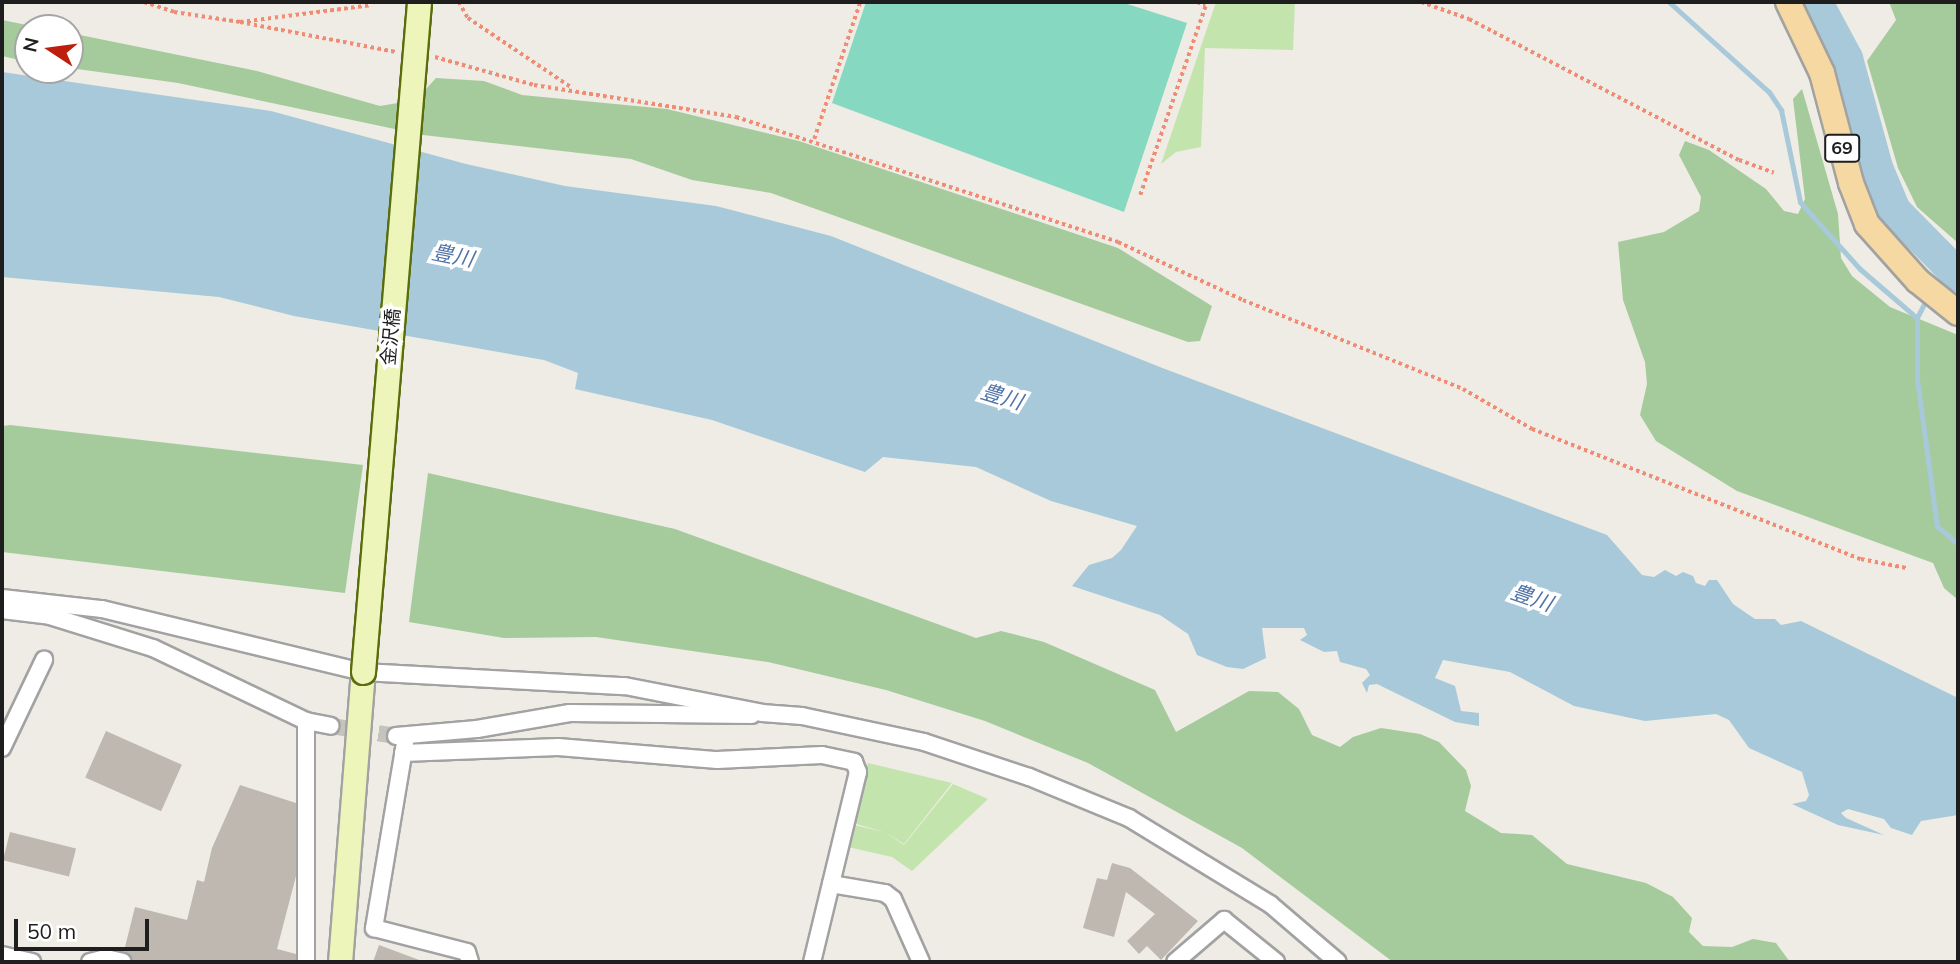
<!DOCTYPE html>
<html>
<head>
<meta charset="utf-8">
<style>
	body { margin:0 }
	#map { position:relative; width:1960px; height:964px; overflow:hidden; background:#eeece4; font-family:Mulish,"Noto Sans JP",sans-serif }
	div>[style] { position:absolute }
	[style*='--x'] { left:calc(var(--x)*1px); top:calc(var(--y)*1px); width:calc(var(--w)*1px); rotate:calc(var(--a)*1deg) }
	.grass>* { inset:0; background:#c3e5ad }
	.forest>* { inset:0; background:#a5cb9c }
	.pitch>* { inset:0; background:#87d8c1 }
	.water>* { inset:0; background:#a7c9d9 }
	.stream>* { height:5px; margin:-2.5px; padding:0 2.5px; transform-origin:2.5px; border-radius:2.5px; background:#a7c9d9 }
	.river>* { height:33px; margin:-16.5px; padding:0 16.5px; transform-origin:16.5px; border-radius:16.5px; background:#a7c9d9 }
	.building>* { inset:0; background:#beb8b1; transform-origin:0 0 }
	.minor-tunnel>* { height:16px; margin-top:-8px; transform-origin:0; background:repeating-linear-gradient(90deg,#c4c3bc 0 16px,transparent 0 24px) }
	.path>* { height:3.5px; margin-top:-1.75px; transform-origin:0; background:repeating-linear-gradient(90deg,#f08c73 0 3.5px,transparent 0 7px) }
	.roads { filter:drop-shadow(2px 0 #a2a2a2) drop-shadow(-2px 0 #a2a2a2) drop-shadow(0 2px #a2a2a2) drop-shadow(0 -2px #a2a2a2) }
	.minor>* { height:16px; margin:-8px; padding:0 8px; transform-origin:8px; border-radius:8px; background:#fff }
	.secondary>* { height:23px; margin:-11.5px; padding:0 11.5px; transform-origin:11.5px; border-radius:11.5px; background:#edf5bb }
	.primary>* { height:24px; margin:-12px; padding:0 12px; transform-origin:12px; border-radius:12px; background:#f6d9a2 }
	.bridges { filter:drop-shadow(2px 0 #596d0c) drop-shadow(-2px 0 #596d0c) drop-shadow(0 2px #596d0c) drop-shadow(0 -2px #596d0c) }
	.secondary-bridge>* { height:23px; margin:-11.5px; padding:0 11.5px; transform-origin:11.5px; border-radius:11.5px; background:#edf5bb }
	span { translate:-50% -50%; white-space:nowrap; text-align:center; line-height:1.15; -webkit-text-stroke:7px #fff; paint-order:stroke }
	.shield-label span { padding:2px 5px; background:#fff; border:2px solid; border-radius:5px; -webkit-text-stroke-width:0 }
	.shield-label { font-size:18px; color:#1e1e1e; font-weight:700 }
	.street-label { font-size:19px; color:#1e1e1e }
	.water-label { font-size:21px; color:#5073a7; font-style:italic }
	.frame { position:absolute; inset:0; border:4px solid #1e1e1e; pointer-events:none }
	.north { position:absolute; left:14px; top:14px; width:70px; height:70px; box-sizing:border-box; background:#fff; border:2px solid #a5a5a5; border-radius:50%; rotate:283deg; font-size:19px; font-weight:700; line-height:28px; text-align:center; color:#1e1e1e }
	.north::after { content:''; display:block; margin:auto; width:24px; height:32px; background:#be1e0d; clip-path:polygon(50% 0,100% 100%,50% 72%,0 100%) }
	.scale { position:absolute; left:14px; top:919px; width:135px; height:32px; box-sizing:border-box; border:4px solid #1e1e1e; border-top:0; padding-left:9px; font-size:21px; line-height:24px; white-space:nowrap; color:#1e1e1e; -webkit-text-stroke:5px #fff; paint-order:stroke }
</style>
</head>
<body>
<div id="map">
	<div class="grass">
		<div style="clip-path:polygon(1216px 2px,1295px 2px,1293px 50px,1205px 48px,1201px 147px,1176px 152px,1161px 164px)"></div>
		<div style="clip-path:polygon(868px 763px,952px 783px,904px 844px,885px 832px,904px 845px,953px 784px,988px 799px,912px 871px,892px 857px,848px 847px,854px 825px,884px 832px,853px 823px)"></div>
	</div>
	<div class="forest">
		<div style="clip-path:polygon(1889px 2px,1958px 2px,1958px 243px,1917px 207px,1898px 168px,1867px 61px,1896px 20px)"></div>
		<div style="clip-path:polygon(2px 20px,42px 28px,28px 28px,28px 62px,2px 56px)"></div>
		<div style="clip-path:polygon(70px 33px,257px 71px,380px 106px,416px 100px,436px 78px,484px 81px,522px 95px,667px 109px,799px 141px,1118px 248px,1212px 306px,1200px 341px,1188px 342px,771px 193px,692px 180px,631px 159px,423px 135px,178px 83px,70px 68px)"></div>
		<div style="clip-path:polygon(1802px 89px,1838px 214px,1841px 258px,1852px 276px,1890px 307px,1958px 335px,1958px 600px,1944px 588px,1933px 563px,1737px 491px,1656px 441px,1640px 415px,1647px 384px,1645px 362px,1623px 300px,1618px 242px,1664px 232px,1699px 211px,1701px 197px,1679px 155px,1685px 141px,1709px 150px,1766px 189px,1784px 211px,1798px 214px,1805px 199px,1793px 99px)"></div>
		<div style="clip-path:polygon(10px 425px,363px 465px,345px 593px,2px 552px,2px 426px)"></div>
		<div style="clip-path:polygon(428px 473px,675px 529px,976px 638px,1001px 631px,1044px 642px,1155px 690px,1176px 732px,1249px 691px,1278px 692px,1299px 709px,1312px 735px,1340px 747px,1353px 737px,1381px 728px,1420px 734px,1439px 742px,1466px 770px,1471px 786px,1465px 811px,1501px 833px,1532px 835px,1567px 864px,1646px 883px,1673px 897px,1692px 918px,1689px 932px,1703px 946px,1732px 947px,1753px 939px,1776px 943px,1790px 962px,1393px 962px,1242px 848px,1088px 763px,985px 721px,886px 690px,768px 662px,596px 637px,504px 638px,409px 622px)"></div>
	</div>
	<div class="pitch">
		<div style="clip-path:polygon(866px 2px,1121px 2px,1187px 23px,1124px 212px,832px 103px)"></div>
	</div>
	<div class="water">
		<div style="clip-path:polygon(2px 72px,271px 111px,466px 164px,565px 186px,716px 206px,831px 236px,1165px 369px,1607px 535px,1642px 575px,1654px 577px,1665px 570px,1676px 576px,1683px 572px,1693px 576px,1696px 583px,1705px 586px,1709px 580px,1717px 580px,1733px 604px,1755px 619px,1775px 619px,1781px 625px,1801px 621px,1958px 698px,1958px 815px,1921px 821px,1912px 835px,1891px 828px,1884px 819px,1848px 809px,1841px 813px,1846px 818px,1884px 835px,1838px 825px,1792px 804px,1806px 801px,1809px 795px,1802px 772px,1749px 748px,1729px 720px,1716px 714px,1645px 721px,1574px 706px,1510px 672px,1443px 660px,1435px 678px,1455px 686px,1461px 711px,1479px 713px,1479px 726px,1455px 722px,1377px 684px,1369px 685px,1367px 693px,1362px 683px,1370px 675px,1366px 669px,1340px 662px,1337px 651px,1324px 652px,1300px 640px,1307px 635px,1304px 628px,1262px 628px,1266px 658px,1243px 669px,1227px 667px,1197px 655px,1188px 634px,1160px 615px,1072px 586px,1089px 565px,1112px 558px,1121px 550px,1137px 526px,1051px 501px,976px 467px,883px 457px,865px 472px,712px 420px,575px 389px,578px 373px,544px 360px,294px 316px,219px 297px,2px 277px)"></div>
	</div>
	<div class="stream">
		<div style="--x:1669;--y:2;--w:135;--a:42"></div>
		<div style="--x:1769;--y:92;--w:22;--a:56"></div>
		<div style="--x:1781;--y:110;--w:94;--a:78.3"></div>
		<div style="--x:1800;--y:202;--w:90;--a:48.2"></div>
		<div style="--x:1860;--y:269;--w:75;--a:40.7"></div>
		<div style="--x:1936;--y:288;--w:26;--a:-51"></div>
		<div style="--x:1927;--y:298;--w:22;--a:117"></div>
		<div style="--x:1917;--y:318;--w:61;--a:90"></div>
		<div style="--x:1917;--y:379;--w:148;--a:82.3"></div>
		<div style="--x:1937;--y:526;--w:28;--a:41"></div>
	</div>
	<div class="river">
		<div style="--x:1816;--y:2;--w:64;--a:61.8"></div>
		<div style="--x:1846;--y:58;--w:113;--a:74.6"></div>
		<div style="--x:1876;--y:167;--w:47;--a:67.3"></div>
		<div style="--x:1894;--y:210;--w:91;--a:45.4"></div>
	</div>
	<div class="building">
		<div style="left:106px;top:731px;width:83px;height:51px;rotate:24deg"></div>
		<div style="clip-path:polygon(240px 785px,296px 803px,296px 876px,277px 949px,296px 954px,296px 962px,133px 961px,124px 951px,135px 907px,187px 920px,197px 880px,204px 882px,212px 848px)"></div>
		<div style="left:10px;top:832px;width:68px;height:29px;rotate:14deg"></div>
		<div style="clip-path:polygon(1112px 863px,1130px 868px,1198px 921px,1161px 960px,1147px 946px,1139px 954px,1127px 941px,1155px 914px,1126px 892px,1114px 937px,1083px 928px,1097px 878px,1107px 880px)"></div>
		<div style="clip-path:polygon(379px 945px,422px 961px,422px 962px,373px 962px)"></div>
	</div>
	<div class="minor-tunnel">
		<div style="--x:331;--y:726;--w:66;--a:8.7"></div>
	</div>
	<div class="path">
		<div style="--x:144;--y:2;--w:32;--a:18"></div>
		<div style="--x:174;--y:12;--w:67;--a:8.6"></div>
		<div style="--x:240;--y:22;--w:133;--a:-7.3"></div>
		<div style="--x:459;--y:2;--w:18;--a:61"></div>
		<div style="--x:468;--y:18;--w:125;--a:33.9"></div>
		<div style="--x:1197;--y:2;--w:9;--a:18"></div>
		<div style="--x:1421;--y:2;--w:51;--a:19.5"></div>
		<div style="--x:1469;--y:19;--w:305;--a:27.6"></div>
		<div style="--x:1739;--y:160;--w:37;--a:20"></div>
		<div style="--x:240;--y:22;--w:159;--a:10.9"></div>
		<div style="--x:435;--y:57;--w:103;--a:15.8"></div>
		<div style="--x:534;--y:85;--w:205;--a:9"></div>
		<div style="--x:736;--y:117;--w:402;--a:18.1"></div>
		<div style="--x:1118;--y:242;--w:138;--a:24.9"></div>
		<div style="--x:1243;--y:300;--w:237;--a:22"></div>
		<div style="--x:1463;--y:389;--w:80;--a:30.1"></div>
		<div style="--x:1532;--y:429;--w:354;--a:21.6"></div>
		<div style="--x:1861;--y:559;--w:46;--a:11.3"></div>
		<div style="--x:814;--y:139;--w:145;--a:-71.4"></div>
		<div style="--x:1140;--y:195;--w:204;--a:-70.9"></div>
	</div>
	<div class="roads">
		<div class="minor">
			<div style="--x:2;--y:598;--w:101;--a:6.3"></div>
			<div style="--x:102;--y:609;--w:268;--a:13.6"></div>
			<div style="--x:363;--y:672;--w:262;--a:3.1"></div>
			<div style="--x:625;--y:686;--w:140;--a:11.1"></div>
			<div style="--x:762;--y:713;--w:40;--a:4.3"></div>
			<div style="--x:802;--y:716;--w:125;--a:12"></div>
			<div style="--x:924;--y:742;--w:111;--a:18.4"></div>
			<div style="--x:1029;--y:777;--w:108;--a:22.3"></div>
			<div style="--x:1129;--y:818;--w:165;--a:31.4"></div>
			<div style="--x:1270;--y:904;--w:89;--a:40.5"></div>
			<div style="--x:2;--y:610;--w:48;--a:7.1"></div>
			<div style="--x:50;--y:616;--w:108;--a:17.3"></div>
			<div style="--x:153;--y:648;--w:170;--a:25.5"></div>
			<div style="--x:306;--y:721;--w:25;--a:11"></div>
			<div style="--x:396;--y:736;--w:81;--a:-4.9"></div>
			<div style="--x:477;--y:729;--w:94;--a:-9.8"></div>
			<div style="--x:570;--y:713;--w:182;--a:0.6"></div>
			<div style="--x:405;--y:743;--w:188;--a:99.5"></div>
			<div style="--x:374;--y:928;--w:96;--a:14.5"></div>
			<div style="--x:467;--y:952;--w:10;--a:73"></div>
			<div style="--x:2;--y:748;--w:98;--a:-64.5"></div>
			<div style="--x:403;--y:753;--w:155;--a:-2.2"></div>
			<div style="--x:558;--y:747;--w:160;--a:4.7"></div>
			<div style="--x:717;--y:760;--w:105;--a:-2.7"></div>
			<div style="--x:822;--y:755;--w:33;--a:12"></div>
			<div style="--x:854;--y:762;--w:11;--a:68"></div>
			<div style="--x:858;--y:772;--w:195;--a:103.6"></div>
			<div style="--x:831;--y:884;--w:55;--a:9.5"></div>
			<div style="--x:885;--y:893;--w:10;--a:37"></div>
			<div style="--x:893;--y:899;--w:69;--a:66"></div>
			<div style="--x:2;--y:955;--w:31;--a:13"></div>
			<div style="--x:90;--y:962;--w:16;--a:-14"></div>
			<div style="--x:106;--y:958;--w:17;--a:13"></div>
			<div style="--x:306;--y:962;--w:241;--a:-90"></div>
			<div style="--x:1175;--y:962;--w:65;--a:-40.6"></div>
			<div style="--x:1224;--y:920;--w:67;--a:38.9"></div>
		</div>
		<div class="secondary">
			<div style="--x:340;--y:962;--w:291;--a:-85.5"></div>
		</div>
		<div class="primary">
			<div style="--x:1788;--y:2;--w:79;--a:64.4"></div>
			<div style="--x:1822;--y:73;--w:114;--a:75.2"></div>
			<div style="--x:1851;--y:183;--w:44;--a:68.7"></div>
			<div style="--x:1867;--y:224;--w:76;--a:48.2"></div>
			<div style="--x:1918;--y:281;--w:51;--a:38.7"></div>
		</div>
	</div>
	<div class="bridges">
		<div class="secondary-bridge">
			<div style="--x:363;--y:672;--w:672;--a:-85.22"></div>
		</div>
	</div>
	<div class="shield-label">
		<span style="left:1842px;top:148px">69</span>
	</div>
	<div class="street-label">
		<span style="left:391px;top:337px;rotate:-85deg">金沢橋</span>
	</div>
	<div class="water-label">
		<span style="left:453px;top:255px;rotate:11deg">豊川</span>
		<span style="left:1002px;top:396px;rotate:17deg">豊川</span>
		<span style="left:1532px;top:597px;rotate:19deg">豊川</span>
	</div>
	<div class="frame"></div>
	<div class="north">N</div>
	<div class="scale">50 m</div>
</div>
</body>
</html>
